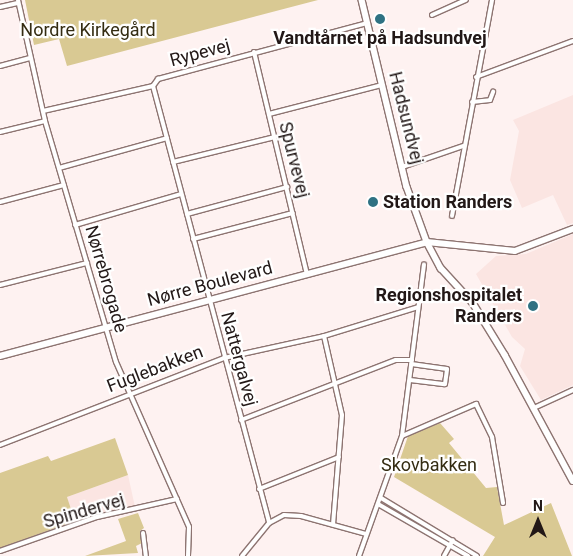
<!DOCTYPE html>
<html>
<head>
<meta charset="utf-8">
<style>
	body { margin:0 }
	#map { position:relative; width:573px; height:556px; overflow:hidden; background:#fef2f1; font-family:Roboto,sans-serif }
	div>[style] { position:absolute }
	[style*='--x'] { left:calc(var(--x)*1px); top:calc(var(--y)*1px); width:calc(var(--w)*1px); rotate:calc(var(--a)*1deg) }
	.built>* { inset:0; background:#fbe5e2 }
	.green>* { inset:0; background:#d9c993 }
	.roads { filter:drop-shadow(1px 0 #8d7471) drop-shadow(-1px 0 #8d7471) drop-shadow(0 1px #8d7471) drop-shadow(0 -1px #8d7471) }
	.street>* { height:4px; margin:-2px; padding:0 2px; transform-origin:2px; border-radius:2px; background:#fff }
	.secondary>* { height:5.5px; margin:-2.75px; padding:0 2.75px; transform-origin:2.75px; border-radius:2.75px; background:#fff }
	.dots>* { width:14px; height:14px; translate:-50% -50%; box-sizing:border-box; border:2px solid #fff; border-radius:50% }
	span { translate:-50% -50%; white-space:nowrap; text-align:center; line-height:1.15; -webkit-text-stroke:4.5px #fff; paint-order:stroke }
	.park-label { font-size:18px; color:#342c12 }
	.poi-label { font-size:18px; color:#221817; font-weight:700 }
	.left { translate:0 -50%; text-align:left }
	.right { translate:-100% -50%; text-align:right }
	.street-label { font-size:18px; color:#221817 }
	.north { position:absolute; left:513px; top:496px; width:50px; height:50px; -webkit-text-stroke:4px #fff; paint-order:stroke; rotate:0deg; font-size:14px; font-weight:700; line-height:20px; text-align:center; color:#221817 }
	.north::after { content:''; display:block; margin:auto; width:18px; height:22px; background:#221817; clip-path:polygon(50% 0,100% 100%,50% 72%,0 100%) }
</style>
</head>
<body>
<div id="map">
	<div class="built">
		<div style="clip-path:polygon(573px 95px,573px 223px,567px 225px,553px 195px,522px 208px,510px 180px,519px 131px,513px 120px)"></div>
		<div style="clip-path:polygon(573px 234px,573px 385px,541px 400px,520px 366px,525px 349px,512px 337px,476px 274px,496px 256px,526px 254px)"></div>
		<div style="clip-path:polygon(128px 475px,135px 507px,75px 521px,67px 497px)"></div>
	</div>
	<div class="green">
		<div style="clip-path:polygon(25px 0,318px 0,67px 66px,59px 39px,34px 45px)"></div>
		<div style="clip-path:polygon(440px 423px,454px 439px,449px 443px,486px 488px,497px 487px,504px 525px,551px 503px,572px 556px,483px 556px,495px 537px,394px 477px,408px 436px)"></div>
		<div style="clip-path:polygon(115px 438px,128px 475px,67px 497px,75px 521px,0 548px,0 473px,48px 456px,51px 461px)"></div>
		<div style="clip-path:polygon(138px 513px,144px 528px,140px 531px,142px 543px,136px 546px,138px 553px,85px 556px,126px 541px,118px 519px)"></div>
	</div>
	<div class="roads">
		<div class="street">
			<div style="--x:18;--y:0;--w:124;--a:77.4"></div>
			<div style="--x:45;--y:121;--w:251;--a:73.6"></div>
			<div style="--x:116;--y:362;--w:180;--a:66.1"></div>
			<div style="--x:189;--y:527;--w:29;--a:92"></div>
			<div style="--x:0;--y:7;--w:18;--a:-13"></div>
			<div style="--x:432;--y:15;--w:37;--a:-24"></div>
			<div style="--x:254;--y:52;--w:228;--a:76.6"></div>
			<div style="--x:0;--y:66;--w:31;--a:-15"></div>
			<div style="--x:476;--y:77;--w:103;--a:-20.4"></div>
			<div style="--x:153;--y:86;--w:452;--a:75.1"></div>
			<div style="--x:153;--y:86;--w:9;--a:-54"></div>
			<div style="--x:158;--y:79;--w:216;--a:-15"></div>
			<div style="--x:472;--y:102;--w:18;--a:-6"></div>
			<div style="--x:490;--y:100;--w:9;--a:-69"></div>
			<div style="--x:43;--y:111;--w:113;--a:-12.8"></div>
			<div style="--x:269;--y:114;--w:117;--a:-14.4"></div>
			<div style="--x:0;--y:132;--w:46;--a:-13.7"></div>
			<div style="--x:173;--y:162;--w:105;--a:-13.8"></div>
			<div style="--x:402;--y:167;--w:65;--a:-19"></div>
			<div style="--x:59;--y:168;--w:112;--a:-15.5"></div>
			<div style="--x:0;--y:202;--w:66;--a:-14.9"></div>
			<div style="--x:187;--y:214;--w:104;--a:-15.1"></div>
			<div style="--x:452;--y:216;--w:220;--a:-79.5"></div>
			<div style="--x:75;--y:225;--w:110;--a:-16.3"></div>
			<div style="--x:193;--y:239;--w:103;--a:-14.6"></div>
			<div style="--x:0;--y:285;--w:90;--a:-14.2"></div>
			<div style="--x:324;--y:336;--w:81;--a:77.2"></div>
			<div style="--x:342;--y:415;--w:110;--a:94.7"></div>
			<div style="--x:410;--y:380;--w:35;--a:7"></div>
			<div style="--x:445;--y:384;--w:15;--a:-82"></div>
			<div style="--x:447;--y:369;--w:36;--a:-172"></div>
			<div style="--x:536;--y:407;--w:41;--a:-24.7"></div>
			<div style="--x:241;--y:420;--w:166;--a:-21.2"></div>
			<div style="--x:396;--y:360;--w:16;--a:0"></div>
			<div style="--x:402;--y:436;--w:81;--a:-23.4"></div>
			<div style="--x:476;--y:404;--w:37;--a:64"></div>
			<div style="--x:492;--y:437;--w:67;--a:80.5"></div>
			<div style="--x:0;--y:445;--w:240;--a:-21.2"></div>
			<div style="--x:224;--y:358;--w:102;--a:-12.4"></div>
			<div style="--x:324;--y:336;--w:98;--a:-17.1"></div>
			<div style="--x:259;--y:489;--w:86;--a:-21.8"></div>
			<div style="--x:381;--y:498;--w:112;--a:31.1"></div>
			<div style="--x:378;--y:504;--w:104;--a:30"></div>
			<div style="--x:143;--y:533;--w:23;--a:83"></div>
			<div style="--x:0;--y:551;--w:103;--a:-19.3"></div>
			<div style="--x:97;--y:517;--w:82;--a:-12.7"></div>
			<div style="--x:242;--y:556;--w:43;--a:-50.7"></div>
			<div style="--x:269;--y:523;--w:17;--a:-28"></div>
			<div style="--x:284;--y:515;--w:17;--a:3"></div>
			<div style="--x:301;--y:516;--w:67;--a:15.5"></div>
			<div style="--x:359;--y:556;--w:127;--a:-70.3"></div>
			<div style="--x:402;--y:436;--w:173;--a:-82.7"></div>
			<div style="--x:444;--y:556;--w:18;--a:-61"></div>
		</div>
		<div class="secondary">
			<div style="--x:362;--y:0;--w:192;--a:76.5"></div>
			<div style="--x:407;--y:187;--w:59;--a:70"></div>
			<div style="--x:427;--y:242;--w:30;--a:62"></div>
			<div style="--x:441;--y:268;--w:47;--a:47.6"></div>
			<div style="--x:473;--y:303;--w:61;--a:58.4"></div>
			<div style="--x:505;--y:355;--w:143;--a:61.6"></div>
			<div style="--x:0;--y:356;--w:442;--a:-14.9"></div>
			<div style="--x:427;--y:242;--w:88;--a:5.8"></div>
			<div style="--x:515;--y:251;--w:62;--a:-20.8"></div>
		</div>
	</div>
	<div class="dots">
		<div style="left:380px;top:19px;background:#2f7283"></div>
		<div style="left:373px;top:202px;background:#2f7283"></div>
		<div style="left:533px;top:306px;background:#2f7283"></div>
	</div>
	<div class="park-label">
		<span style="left:88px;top:30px">Nordre Kirkegård</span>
		<span style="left:429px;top:465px">Skovbakken</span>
	</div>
	<div class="poi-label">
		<span style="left:380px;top:38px">Vandtårnet på Hadsundvej</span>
		<span class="left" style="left:383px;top:202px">Station Randers</span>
		<span class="right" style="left:522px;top:306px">Regionshospitalet<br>Randers</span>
	</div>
	<div class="street-label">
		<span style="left:200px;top:53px;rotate:-15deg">Rypevej</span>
		<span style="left:406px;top:118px;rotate:76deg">Hadsundvej</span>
		<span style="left:294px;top:160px;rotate:76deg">Spurvevej</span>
		<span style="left:106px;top:279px;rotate:74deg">Nørrebrogade</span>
		<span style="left:210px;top:284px;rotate:-15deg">Nørre Boulevard</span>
		<span style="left:239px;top:359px;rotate:75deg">Nattergalvej</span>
		<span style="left:155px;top:369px;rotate:-21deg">Fuglebakken</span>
		<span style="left:84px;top:511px;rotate:-16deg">Spindervej</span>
	</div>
	<div class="north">N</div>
</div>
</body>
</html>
